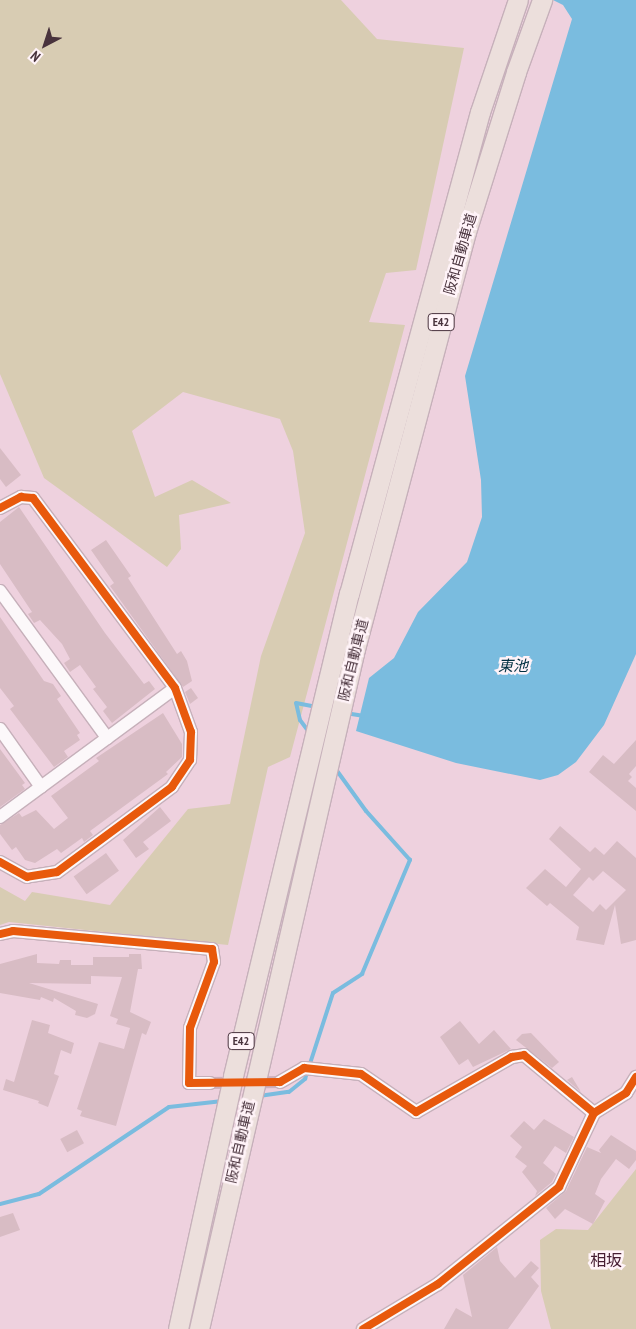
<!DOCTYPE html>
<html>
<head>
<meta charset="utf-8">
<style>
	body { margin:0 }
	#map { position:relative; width:636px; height:1329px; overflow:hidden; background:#eed1de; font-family:"PT Sans Narrow","Noto Sans JP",sans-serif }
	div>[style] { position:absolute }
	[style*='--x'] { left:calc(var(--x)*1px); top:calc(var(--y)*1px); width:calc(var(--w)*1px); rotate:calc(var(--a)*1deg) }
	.green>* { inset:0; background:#d8ccb3 }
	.water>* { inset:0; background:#7abcdf }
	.stream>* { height:4px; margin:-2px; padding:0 2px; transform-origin:2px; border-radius:2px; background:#7abcdf }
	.building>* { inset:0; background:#d8bcc4; transform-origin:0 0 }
	.minor-tunnel>* { height:12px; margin-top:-6px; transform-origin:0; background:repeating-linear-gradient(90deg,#cdb1be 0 12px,transparent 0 18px) }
	.roads { filter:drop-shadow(1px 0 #c6b0ba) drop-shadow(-1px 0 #c6b0ba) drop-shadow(0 1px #c6b0ba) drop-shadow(0 -1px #c6b0ba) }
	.minor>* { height:12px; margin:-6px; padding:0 6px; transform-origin:6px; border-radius:6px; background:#fcf8fa }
	.highway>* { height:19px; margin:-9.5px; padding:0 9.5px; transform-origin:9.5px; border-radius:9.5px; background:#ecdfdc }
	.cycleway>* { height:8px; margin:-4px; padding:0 4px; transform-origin:4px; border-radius:4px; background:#e8590c }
	span { translate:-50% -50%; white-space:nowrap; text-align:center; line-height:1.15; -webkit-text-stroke:5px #fff3f8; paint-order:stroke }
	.shield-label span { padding:1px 4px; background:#fff3f8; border:1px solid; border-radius:4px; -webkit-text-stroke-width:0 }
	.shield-label { font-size:12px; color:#49333d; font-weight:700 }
	.street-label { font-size:14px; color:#49333d }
	.water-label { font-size:15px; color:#002f41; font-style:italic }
	.quarter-label { font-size:16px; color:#471e33 }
	.north { position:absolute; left:20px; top:20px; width:50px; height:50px; -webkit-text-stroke:4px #fff3f8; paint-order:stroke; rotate:220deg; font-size:14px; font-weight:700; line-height:20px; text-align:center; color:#49333d }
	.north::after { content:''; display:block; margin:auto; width:18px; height:22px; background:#49333d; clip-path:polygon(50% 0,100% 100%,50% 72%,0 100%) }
</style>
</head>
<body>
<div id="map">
	<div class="green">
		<div style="clip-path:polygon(0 0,341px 0,377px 39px,464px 48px,416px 270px,386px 273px,369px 322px,405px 325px,290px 757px,268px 767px,228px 945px,9px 922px,0 925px,0 887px,25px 901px,32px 892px,110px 905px,188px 809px,230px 804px,261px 656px,305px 533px,293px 451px,280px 419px,183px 392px,132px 431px,155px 497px,192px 480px,231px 503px,179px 515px,181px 549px,167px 567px,44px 478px,0 374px)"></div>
		<div style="clip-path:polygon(636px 1169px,636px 1329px,551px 1329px,541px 1291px,540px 1240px,556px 1229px,588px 1230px)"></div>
	</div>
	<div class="water">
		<div style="clip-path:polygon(553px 0,636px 0,636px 654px,604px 725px,576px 762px,558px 775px,540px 780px,456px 763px,356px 731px,369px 678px,394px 658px,418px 612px,467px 562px,482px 517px,481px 480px,465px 376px,572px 19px,563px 5px)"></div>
	</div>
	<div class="stream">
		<div style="--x:345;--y:713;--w:18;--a:9"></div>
		<div style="--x:309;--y:732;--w:15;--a:-127"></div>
		<div style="--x:300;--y:720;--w:17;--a:-103"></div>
		<div style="--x:296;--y:703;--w:20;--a:11"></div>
		<div style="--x:259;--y:1096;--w:30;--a:-8"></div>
		<div style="--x:289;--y:1092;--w:21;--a:-39"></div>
		<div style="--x:305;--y:1079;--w:90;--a:-72"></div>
		<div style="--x:333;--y:993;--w:35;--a:-33"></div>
		<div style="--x:362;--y:974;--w:124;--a:-67.2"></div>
		<div style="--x:410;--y:860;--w:66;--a:-131.9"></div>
		<div style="--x:366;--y:811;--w:53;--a:-125.8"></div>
		<div style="--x:0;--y:1204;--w:40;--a:-14.4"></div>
		<div style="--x:39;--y:1194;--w:156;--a:-33.8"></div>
		<div style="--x:169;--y:1107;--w:54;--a:-6.3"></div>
	</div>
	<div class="building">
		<div style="clip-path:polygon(0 448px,21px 475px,6px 487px,0 479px)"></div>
		<div style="clip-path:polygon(19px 507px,105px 633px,144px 684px,149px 681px,155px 689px,112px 723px,103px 711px,107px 707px,93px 689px,96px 687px,80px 665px,70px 672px,64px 663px,70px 659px,62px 644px,40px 620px,34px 623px,28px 614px,32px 612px,0 564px,0 522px)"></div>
		<div style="clip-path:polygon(106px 540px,131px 576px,128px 578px,177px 654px,181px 651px,187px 661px,192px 681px,183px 687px,110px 586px,114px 583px,91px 550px)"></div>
		<div style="clip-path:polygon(0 617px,44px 681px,53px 684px,61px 696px,57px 699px,80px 733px,77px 735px,80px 740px,64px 751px,68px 757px,54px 767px,10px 709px,14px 706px,0 688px)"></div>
		<div style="clip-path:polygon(191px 688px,198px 698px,190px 704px,185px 692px)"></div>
		<div style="clip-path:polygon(163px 713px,182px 744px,182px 757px,166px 772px,168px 774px,90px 831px,93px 835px,84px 842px,82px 838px,61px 853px,57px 849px,35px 863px,25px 860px,16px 847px,12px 850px,0 834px,0 825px,19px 813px,22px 817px,36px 810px,54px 829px,68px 818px,51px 796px,99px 761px,96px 758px)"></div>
		<div style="clip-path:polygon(636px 740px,636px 766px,629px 774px,632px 777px,628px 781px,636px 788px,636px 811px,589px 772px,603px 755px,614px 764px)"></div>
		<div style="clip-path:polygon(0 749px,25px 783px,22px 785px,25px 789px,0 807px)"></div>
		<div style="clip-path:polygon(160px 807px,171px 821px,143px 842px,149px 849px,136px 858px,123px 840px)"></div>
		<div style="clip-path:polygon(evenodd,560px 826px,590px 852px,595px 847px,604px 855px,617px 841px,636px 858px,636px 940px,621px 944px,615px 905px,604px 945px,576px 940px,579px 927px,550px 903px,547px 906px,526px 888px,545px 869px,566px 887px,581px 869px,549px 839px,560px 826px,603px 871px,626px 890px,606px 910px,600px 904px,593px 912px,573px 895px,589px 877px,593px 881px,603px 871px)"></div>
		<div style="left:106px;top:853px;width:22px;height:40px;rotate:54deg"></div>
		<div style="clip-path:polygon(37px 954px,37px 963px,59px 964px,60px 960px,71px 960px,71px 965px,93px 965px,93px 957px,129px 957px,129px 954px,141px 954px,142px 969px,138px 969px,130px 1012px,151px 1022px,146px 1035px,142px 1033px,116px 1126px,80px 1116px,82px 1111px,77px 1109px,99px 1042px,124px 1049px,130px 1028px,116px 1024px,118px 1019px,110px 1016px,122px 977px,91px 976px,91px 984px,29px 983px,98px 1004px,95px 1014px,87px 1018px,75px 1015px,76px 1011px,54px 998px,53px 1002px,41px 997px,40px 1000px,0 993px,0 964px)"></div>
		<div style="clip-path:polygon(32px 1020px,50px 1025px,48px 1033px,74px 1043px,71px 1054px,61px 1050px,54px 1074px,59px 1076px,48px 1107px,38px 1103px,39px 1101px,3px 1090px,6px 1079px,14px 1082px)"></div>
		<div style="clip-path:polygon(460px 1021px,479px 1044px,494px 1030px,511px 1049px,473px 1067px,468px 1059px,459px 1065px,440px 1037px)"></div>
		<div style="clip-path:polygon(531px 1033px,559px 1062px,552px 1068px,516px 1040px,522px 1034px)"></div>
		<div style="clip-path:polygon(572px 1077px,581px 1092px,567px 1080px)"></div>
		<div style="clip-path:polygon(544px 1119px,574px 1137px,566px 1153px,555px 1146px,543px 1163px,556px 1174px,552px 1182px,535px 1196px,537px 1191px,522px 1172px,527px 1166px,515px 1157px,522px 1147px,510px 1136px,524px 1121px,534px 1130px)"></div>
		<div style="left:77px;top:1130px;width:15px;height:19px;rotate:62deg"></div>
		<div style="clip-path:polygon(611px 1135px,636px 1151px,636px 1160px,629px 1169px,616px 1159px,601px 1179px,595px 1194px,605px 1201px,593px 1224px,565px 1209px,555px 1219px,546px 1208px,566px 1191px,587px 1147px,601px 1153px,599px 1150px)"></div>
		<div style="clip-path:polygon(13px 1213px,20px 1230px,0 1237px,0 1217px)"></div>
		<div style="clip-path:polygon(497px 1247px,500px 1261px,515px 1278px,531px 1261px,539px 1268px,531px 1277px,539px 1286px,508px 1329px,444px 1329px,456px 1308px,472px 1317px,463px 1275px)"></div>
	</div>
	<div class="minor-tunnel">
		<div style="--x:210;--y:1083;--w:70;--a:-0.8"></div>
	</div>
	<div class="roads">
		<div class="minor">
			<div style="--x:0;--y:508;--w:24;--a:-28"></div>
			<div style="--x:21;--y:497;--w:12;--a:5"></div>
			<div style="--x:33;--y:498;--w:237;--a:53.2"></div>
			<div style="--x:175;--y:688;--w:47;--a:70"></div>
			<div style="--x:191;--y:732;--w:28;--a:92"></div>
			<div style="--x:190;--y:760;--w:32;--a:124"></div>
			<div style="--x:172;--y:787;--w:143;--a:143.5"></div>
			<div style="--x:57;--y:872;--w:30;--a:171"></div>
			<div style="--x:27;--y:877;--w:31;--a:-151"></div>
			<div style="--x:0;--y:591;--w:182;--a:53.9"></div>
			<div style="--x:0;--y:729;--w:71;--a:54.7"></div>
			<div style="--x:0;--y:817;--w:217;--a:-36.4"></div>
			<div style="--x:0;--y:934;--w:13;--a:-13"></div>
			<div style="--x:13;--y:931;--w:200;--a:5.2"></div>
			<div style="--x:212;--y:949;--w:13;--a:81"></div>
			<div style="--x:214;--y:962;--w:70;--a:110"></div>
			<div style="--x:190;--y:1028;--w:55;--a:91"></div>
			<div style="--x:189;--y:1083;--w:21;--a:0"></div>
			<div style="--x:280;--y:1082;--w:28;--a:-30"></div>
			<div style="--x:304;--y:1068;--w:57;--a:6"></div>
			<div style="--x:361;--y:1074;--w:67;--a:34.6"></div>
			<div style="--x:416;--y:1112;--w:111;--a:-29.8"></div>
			<div style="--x:512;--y:1057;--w:12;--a:-9"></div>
			<div style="--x:524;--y:1055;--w:91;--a:39.6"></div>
			<div style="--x:363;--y:1329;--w:87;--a:-31"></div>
			<div style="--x:438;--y:1284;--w:155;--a:-38.7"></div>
			<div style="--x:559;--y:1187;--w:82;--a:-64.7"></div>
			<div style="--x:594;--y:1113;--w:38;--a:-32"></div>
			<div style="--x:626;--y:1093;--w:19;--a:-58"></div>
		</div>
		<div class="highway">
			<div style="--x:178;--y:1329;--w:259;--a:-77.7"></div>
			<div style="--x:233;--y:1076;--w:496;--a:-76.5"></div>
			<div style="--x:349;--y:594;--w:499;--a:-74.8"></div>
			<div style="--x:480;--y:112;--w:118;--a:-71.3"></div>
			<div style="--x:199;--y:1329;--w:698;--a:-77.08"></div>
			<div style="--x:355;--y:649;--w:432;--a:-75.1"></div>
			<div style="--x:466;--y:232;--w:168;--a:-72.6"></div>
			<div style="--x:516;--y:72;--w:77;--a:-70.1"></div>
		</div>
	</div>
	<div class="cycleway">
		<div style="--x:0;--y:508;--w:24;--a:-28"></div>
		<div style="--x:21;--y:497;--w:12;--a:5"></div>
		<div style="--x:33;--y:498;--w:237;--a:53.2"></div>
		<div style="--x:175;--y:688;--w:47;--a:70"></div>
		<div style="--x:191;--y:732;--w:28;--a:92"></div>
		<div style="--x:190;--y:760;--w:32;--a:124"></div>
		<div style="--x:172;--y:787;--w:143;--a:143.5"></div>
		<div style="--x:57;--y:872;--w:30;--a:171"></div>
		<div style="--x:27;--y:877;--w:31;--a:-151"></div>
		<div style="--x:0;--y:934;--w:13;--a:-13"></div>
		<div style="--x:13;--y:931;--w:200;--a:5.2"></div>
		<div style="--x:212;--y:949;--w:13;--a:81"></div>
		<div style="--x:214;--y:962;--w:70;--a:110"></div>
		<div style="--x:190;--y:1028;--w:55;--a:91"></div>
		<div style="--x:189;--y:1083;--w:91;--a:-0.6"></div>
		<div style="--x:280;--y:1082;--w:28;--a:-30"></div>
		<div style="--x:304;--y:1068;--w:57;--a:6"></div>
		<div style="--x:361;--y:1074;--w:67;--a:34.6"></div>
		<div style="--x:416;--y:1112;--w:111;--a:-29.8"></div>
		<div style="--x:512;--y:1057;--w:12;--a:-9"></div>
		<div style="--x:524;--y:1055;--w:91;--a:39.6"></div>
		<div style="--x:363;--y:1329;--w:87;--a:-31"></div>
		<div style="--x:438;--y:1284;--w:155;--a:-38.7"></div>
		<div style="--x:559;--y:1187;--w:82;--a:-64.7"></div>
		<div style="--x:594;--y:1113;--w:38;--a:-32"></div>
		<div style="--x:626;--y:1093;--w:19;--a:-58"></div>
	</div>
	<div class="shield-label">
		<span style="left:441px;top:322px">E42</span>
		<span style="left:241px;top:1041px">E42</span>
	</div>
	<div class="street-label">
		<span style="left:460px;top:254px;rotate:-74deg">阪和自動車道</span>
		<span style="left:353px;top:660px;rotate:-76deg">阪和自動車道</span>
		<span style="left:240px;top:1142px;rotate:-77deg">阪和自動車道</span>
	</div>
	<div class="water-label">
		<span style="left:513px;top:666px">東池</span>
	</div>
	<div class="quarter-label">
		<span style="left:606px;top:1260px">相坂</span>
	</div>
	<div class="north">N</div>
</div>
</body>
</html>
